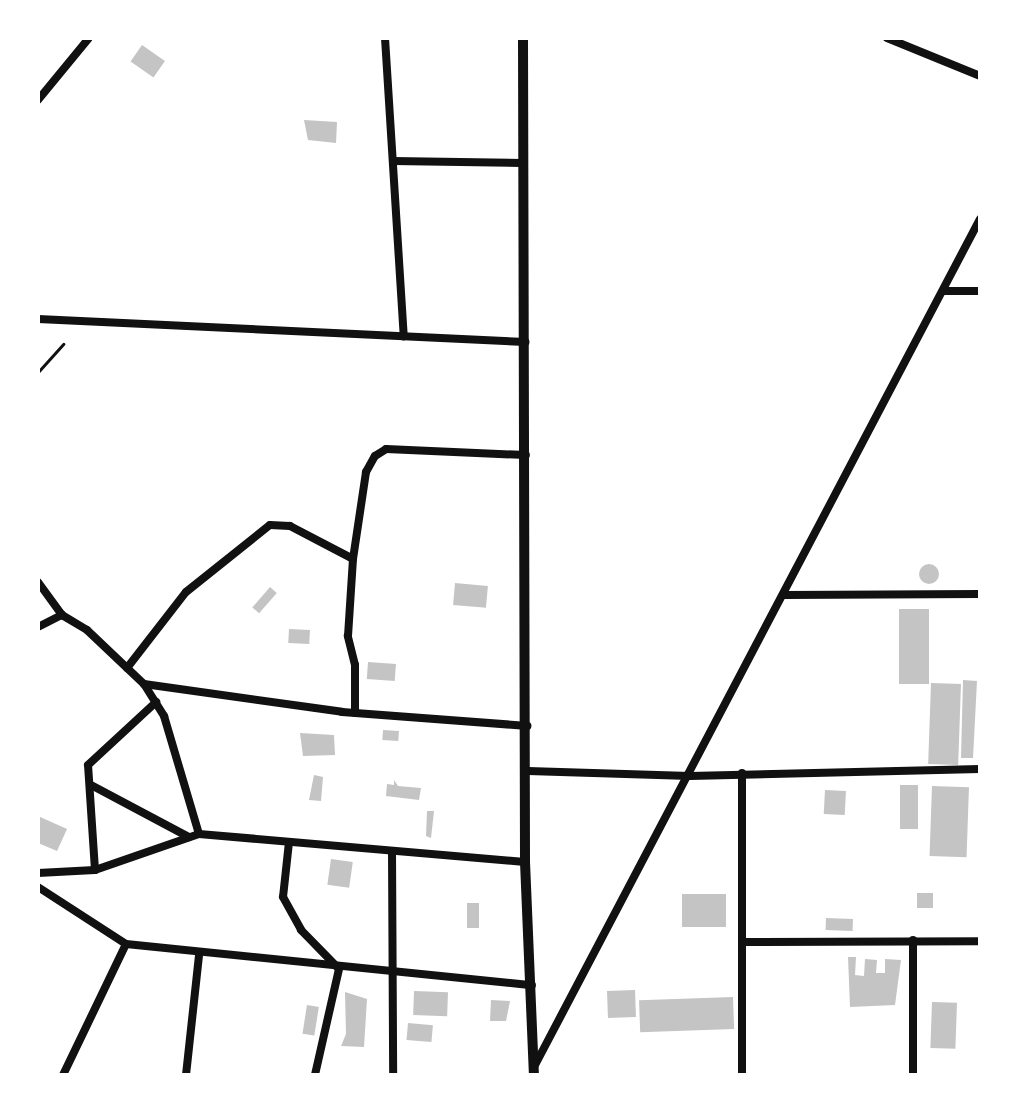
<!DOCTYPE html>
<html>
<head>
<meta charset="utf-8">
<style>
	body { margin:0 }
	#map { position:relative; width:1018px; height:1113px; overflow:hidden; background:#fff; font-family:"Fira Sans Condensed",sans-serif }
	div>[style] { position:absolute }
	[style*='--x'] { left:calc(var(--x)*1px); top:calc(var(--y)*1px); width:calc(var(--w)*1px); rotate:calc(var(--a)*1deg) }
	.building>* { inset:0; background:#c4c4c4; transform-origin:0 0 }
	.round { border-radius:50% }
	.path>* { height:3px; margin:-1.5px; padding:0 1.5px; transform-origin:1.5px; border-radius:1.5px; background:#111 }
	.minor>* { height:8px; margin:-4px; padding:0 4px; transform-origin:4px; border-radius:4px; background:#111 }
	.tertiary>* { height:10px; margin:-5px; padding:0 5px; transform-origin:5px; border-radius:5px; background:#111 }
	span { translate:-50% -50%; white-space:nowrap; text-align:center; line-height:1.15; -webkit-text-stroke:8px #fff; paint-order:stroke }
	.frame { position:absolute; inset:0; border:40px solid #fff; pointer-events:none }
</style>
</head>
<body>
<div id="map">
	<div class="building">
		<div style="left:142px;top:45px;width:28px;height:20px;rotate:35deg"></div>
		<div style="clip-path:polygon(304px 120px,337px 122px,336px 143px,308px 140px)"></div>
		<div class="round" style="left:919px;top:564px;width:20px;height:20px"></div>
		<div style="left:455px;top:583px;width:33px;height:22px;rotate:5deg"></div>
		<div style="left:270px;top:587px;width:9px;height:27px;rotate:41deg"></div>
		<div style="left:899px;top:609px;width:30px;height:75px"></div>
		<div style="left:289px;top:629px;width:21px;height:14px;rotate:3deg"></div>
		<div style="left:368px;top:662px;width:28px;height:17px;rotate:4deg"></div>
		<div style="clip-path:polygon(963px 680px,977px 681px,973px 758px,961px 758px)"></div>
		<div style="left:931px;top:683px;width:30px;height:81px;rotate:2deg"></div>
		<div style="left:383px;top:730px;width:16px;height:10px;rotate:4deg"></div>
		<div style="clip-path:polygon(300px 733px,334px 735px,335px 755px,303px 756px)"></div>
		<div style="clip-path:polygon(314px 775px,323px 777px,321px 801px,309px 800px)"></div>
		<div style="clip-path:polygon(394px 780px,398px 786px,421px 788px,419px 800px,386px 796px,387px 784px,394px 785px)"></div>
		<div style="left:900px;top:785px;width:18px;height:44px"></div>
		<div style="left:932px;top:786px;width:37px;height:70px;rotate:2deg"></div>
		<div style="left:825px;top:790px;width:21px;height:24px;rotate:3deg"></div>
		<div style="clip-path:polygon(427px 811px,434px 811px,431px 838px,426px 836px)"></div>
		<div style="clip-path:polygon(38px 816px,67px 829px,57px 851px,38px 843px)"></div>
		<div style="left:331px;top:859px;width:22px;height:26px;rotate:8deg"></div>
		<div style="left:917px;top:893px;width:16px;height:15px"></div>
		<div style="left:682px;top:894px;width:44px;height:33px"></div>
		<div style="left:467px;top:903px;width:12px;height:25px"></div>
		<div style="left:826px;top:918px;width:27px;height:12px;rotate:2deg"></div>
		<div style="clip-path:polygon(848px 957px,856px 957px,855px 975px,864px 976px,865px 959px,877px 960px,876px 973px,885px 973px,885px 959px,901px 960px,895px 1005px,850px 1007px)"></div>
		<div style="left:635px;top:990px;width:27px;height:28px;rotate:88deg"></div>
		<div style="left:414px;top:991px;width:34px;height:24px;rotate:2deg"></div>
		<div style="clip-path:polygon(345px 992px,367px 999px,364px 1047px,341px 1046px,346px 1034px)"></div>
		<div style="left:733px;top:997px;width:32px;height:94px;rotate:88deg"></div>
		<div style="clip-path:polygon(491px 1000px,510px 1001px,506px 1021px,490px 1021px)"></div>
		<div style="left:932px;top:1002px;width:25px;height:46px;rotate:2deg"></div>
		<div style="left:307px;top:1005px;width:12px;height:29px;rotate:9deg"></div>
		<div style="left:408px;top:1023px;width:25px;height:17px;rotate:5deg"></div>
	</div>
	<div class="path">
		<div style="--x:38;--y:372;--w:38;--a:-48"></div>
	</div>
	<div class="minor">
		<div style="--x:385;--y:38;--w:299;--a:86.4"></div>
		<div style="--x:887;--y:38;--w:100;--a:22.2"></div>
		<div style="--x:38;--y:100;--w:80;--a:-50.6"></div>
		<div style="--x:393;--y:161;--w:129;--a:0.9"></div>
		<div style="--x:945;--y:291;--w:35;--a:0"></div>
		<div style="--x:38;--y:319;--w:488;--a:2.7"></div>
		<div style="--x:38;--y:582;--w:41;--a:54"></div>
		<div style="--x:62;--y:615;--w:29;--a:31"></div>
		<div style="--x:87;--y:630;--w:79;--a:43.5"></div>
		<div style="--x:144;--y:684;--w:200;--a:8"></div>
		<div style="--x:342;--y:712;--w:186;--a:4.3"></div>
		<div style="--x:785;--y:595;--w:195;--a:-0.3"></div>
		<div style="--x:38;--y:627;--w:27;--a:-27"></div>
		<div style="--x:127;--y:668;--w:96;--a:-52.2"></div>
		<div style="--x:186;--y:592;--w:107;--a:-38.6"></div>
		<div style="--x:270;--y:525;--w:20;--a:3"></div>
		<div style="--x:290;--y:526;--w:71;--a:27.6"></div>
		<div style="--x:144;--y:684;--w:38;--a:58"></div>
		<div style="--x:164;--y:716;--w:123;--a:73.5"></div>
		<div style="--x:355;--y:713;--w:48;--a:-90"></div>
		<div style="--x:355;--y:665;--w:30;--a:-104"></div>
		<div style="--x:348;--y:636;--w:77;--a:-86.3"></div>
		<div style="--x:353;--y:559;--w:88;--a:-81.5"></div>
		<div style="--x:366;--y:472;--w:18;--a:-61"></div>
		<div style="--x:375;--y:456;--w:13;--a:-32"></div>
		<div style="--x:386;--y:449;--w:140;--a:2.5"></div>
		<div style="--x:528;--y:771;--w:162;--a:1.8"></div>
		<div style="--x:690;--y:776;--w:290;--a:-1.4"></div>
		<div style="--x:742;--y:773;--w:302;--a:90"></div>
		<div style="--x:91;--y:785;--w:111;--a:28"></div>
		<div style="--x:289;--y:842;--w:55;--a:96.2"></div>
		<div style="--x:283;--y:897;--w:38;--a:61"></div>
		<div style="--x:301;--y:930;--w:54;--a:45.7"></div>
		<div style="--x:339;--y:969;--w:109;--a:102.8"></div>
		<div style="--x:392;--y:851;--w:224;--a:89.7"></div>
		<div style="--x:95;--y:870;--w:105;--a:-93.8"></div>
		<div style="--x:88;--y:765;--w:93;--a:-42.8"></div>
		<div style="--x:38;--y:873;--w:57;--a:-3"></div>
		<div style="--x:95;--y:870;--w:110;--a:-19.1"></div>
		<div style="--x:199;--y:834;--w:327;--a:4.9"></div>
		<div style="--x:38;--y:887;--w:105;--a:32.9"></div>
		<div style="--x:126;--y:944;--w:408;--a:5.8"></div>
		<div style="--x:913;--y:940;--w:135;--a:90"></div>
		<div style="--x:743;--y:942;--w:237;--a:-0.2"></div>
		<div style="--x:534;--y:1067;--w:958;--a:-62.26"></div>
		<div style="--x:63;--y:1075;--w:145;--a:-64.3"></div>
		<div style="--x:186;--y:1075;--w:120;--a:-83.8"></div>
	</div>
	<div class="tertiary">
		<div style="--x:523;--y:38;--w:824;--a:89.86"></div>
		<div style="--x:525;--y:862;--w:213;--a:87.6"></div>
	</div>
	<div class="frame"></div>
</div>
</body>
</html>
